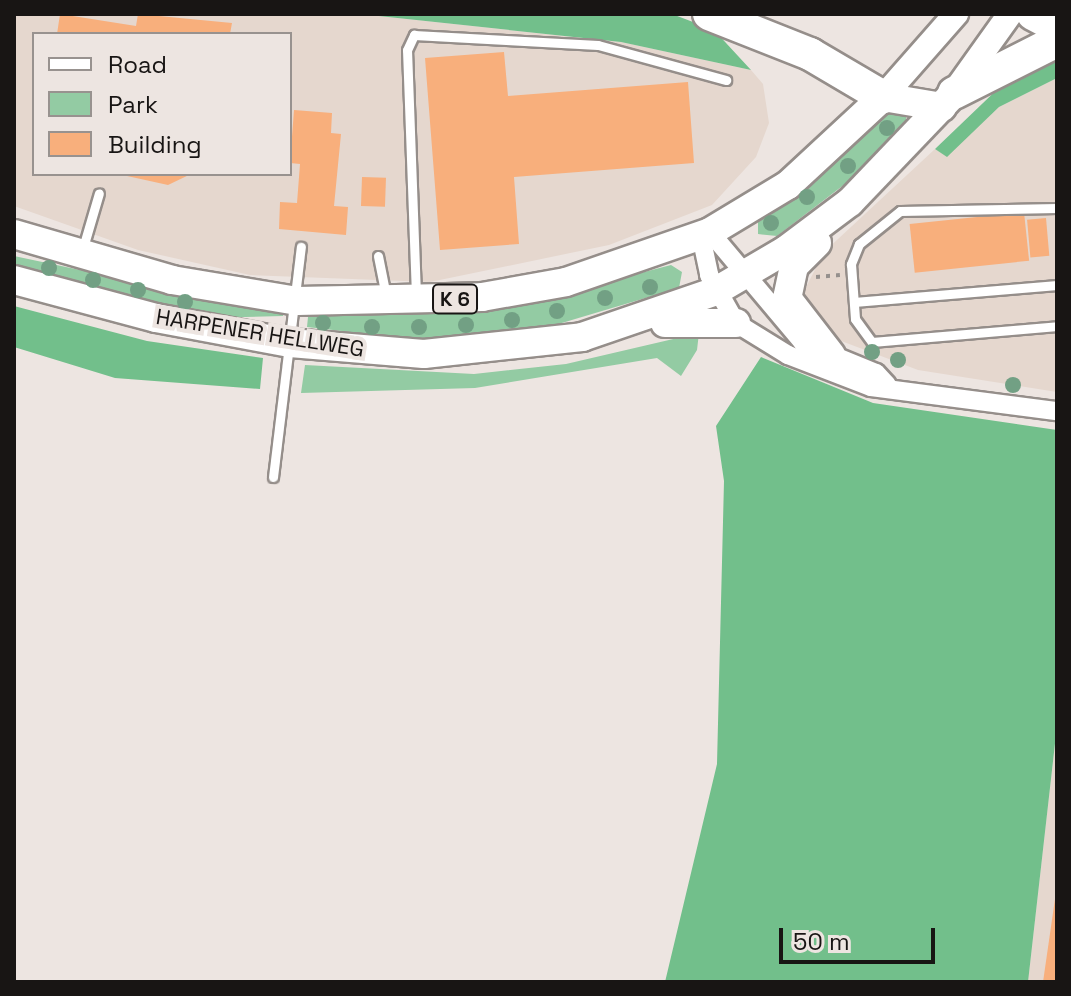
<!DOCTYPE html>
<html>
<head>
<meta charset="utf-8">
<style>
	body { margin:0 }
	#map { position:relative; width:1071px; height:996px; overflow:hidden; background:#ede5e1; font-family:"Space Grotesk",sans-serif }
	div>[style] { position:absolute }
	[style*='--x'] { left:calc(var(--x)*1px); top:calc(var(--y)*1px); width:calc(var(--w)*1px); rotate:calc(var(--a)*1deg) }
	.built>* { inset:0; background:#e5d7ce }
	.green>* { inset:0; background:#93cba3 }
	.forest>* { inset:0; background:#72bf8b }
	.building>* { inset:0; background:#f8af7c; transform-origin:0 0 }
	.path>* { height:4px; margin-top:-2px; transform-origin:0; background:repeating-linear-gradient(90deg,#95908d 0 4px,transparent 0 10px) }
	.roads { filter:drop-shadow(2px 0 #958e8a) drop-shadow(-2px 0 #958e8a) drop-shadow(0 2px #958e8a) drop-shadow(0 -2px #958e8a) }
	.service>* { height:9px; margin:-4.5px; padding:0 4.5px; transform-origin:4.5px; border-radius:4.5px; background:#fff }
	.minor>* { height:18px; margin:-9px; padding:0 9px; transform-origin:9px; border-radius:9px; background:#fff }
	.secondary>* { height:24px; margin:-12px; padding:0 12px; transform-origin:12px; border-radius:12px; background:#fff }
	.primary>* { height:28px; margin:-14px; padding:0 14px; transform-origin:14px; border-radius:14px; background:#fff }
	.motorway>* { height:32px; margin:-16px; padding:0 16px; transform-origin:16px; border-radius:16px; background:#fff }
	.trees>* { width:16px; height:16px; margin:-8px; border-radius:50%; background:#72a084 }
	span { translate:-50% -50%; white-space:nowrap; text-align:center; line-height:1.15; -webkit-text-stroke:8px #ede5e1; paint-order:stroke }
	.shield-label span { padding:2px 6px; background:#ede5e1; border:2px solid; border-radius:6px; -webkit-text-stroke-width:0 }
	.shield-label { font-size:20px; color:#181514; font-weight:700 }
	.street-label { font-size:22px; color:#181514 }
	.frame { position:absolute; inset:0; border:16px solid #181514; pointer-events:none }
	.legend { position:absolute; left:32px; top:32px; width:260px; height:144px; box-sizing:border-box; background:#ede5e1; border:2px solid #98928f; margin:0; padding:10px 14px; list-style:none; font-size:24px; color:#181514 }
	.legend li { display:flex; align-items:center; gap:16px; height:40px }
	.legend b { width:40px; border:2px solid #98928f }
	.scale { position:absolute; left:779px; top:928px; width:156px; height:36px; box-sizing:border-box; border:4px solid #181514; border-top:0; padding-left:10px; font-size:24px; line-height:28px; white-space:nowrap; color:#181514; -webkit-text-stroke:6px #ede5e1; paint-order:stroke }
</style>
</head>
<body>
<div id="map">
	<div class="built">
		<div style="clip-path:polygon(evenodd,14px 14px,360px 14px,621px 42px,751px 70px,763px 84px,769px 123px,756px 157px,712px 205px,609px 245px,430px 282px,250px 275px,138px 250px,14px 206px,14px 14px,34px 34px,290px 34px,290px 174px,34px 174px,34px 34px)"></div>
		<div style="clip-path:polygon(1057px 78px,1057px 392px,918px 370px,828px 336px,802px 295px,824px 252px,935px 149px,947px 156px,999px 107px)"></div>
		<div style="clip-path:polygon(1057px 726px,1057px 982px,1028px 982px)"></div>
	</div>
	<div class="green">
		<div style="clip-path:polygon(892px 110px,906px 115px,906px 125px,845px 184px,777px 236px,758px 234px,758px 220px,830px 168px)"></div>
		<div style="clip-path:polygon(14px 256px,283px 313px,283px 316px,203px 318px,14px 268px)"></div>
		<div style="clip-path:polygon(671px 265px,682px 272px,679px 288px,535px 331px,420px 340px,307px 327px,308px 317px,320px 312px,518px 305px)"></div>
		<div style="clip-path:polygon(699px 333px,697px 350px,681px 376px,657px 358px,475px 388px,301px 393px,305px 365px,474px 374px,566px 364px)"></div>
	</div>
	<div class="forest">
		<div style="clip-path:polygon(360px 14px,672px 14px,714px 30px,751px 70px,621px 42px)"></div>
		<div style="clip-path:polygon(1057px 52px,1057px 78px,999px 107px,947px 157px,935px 149px,1007px 80px)"></div>
		<div style="clip-path:polygon(14px 306px,147px 341px,263px 358px,260px 389px,115px 378px,14px 347px)"></div>
		<div style="clip-path:polygon(761px 357px,873px 403px,1057px 430px,1057px 726px,1028px 982px,665px 982px,717px 764px,724px 481px,716px 426px)"></div>
	</div>
	<div class="building">
		<div style="clip-path:polygon(60px 14px,136px 26px,138px 14px,232px 23px,230px 34px,57px 34px)"></div>
		<div style="clip-path:polygon(504px 52px,508px 96px,688px 82px,694px 163px,514px 177px,519px 244px,440px 250px,425px 58px)"></div>
		<div style="clip-path:polygon(294px 110px,332px 113px,331px 133px,341px 134px,334px 206px,348px 207px,346px 235px,279px 229px,280px 202px,297px 203px,300px 164px,290px 163px)"></div>
		<div style="clip-path:polygon(118px 174px,191px 174px,168px 185px)"></div>
		<div style="left:362px;top:177px;width:24px;height:29px;rotate:2deg"></div>
		<div style="left:1024px;top:212px;width:49px;height:115px;rotate:84deg"></div>
		<div style="left:1046px;top:218px;width:38px;height:19px;rotate:85deg"></div>
		<div style="clip-path:polygon(1055px 899px,1057px 982px,1043px 982px)"></div>
	</div>
	<div class="path">
		<div style="--x:816;--y:277;--w:24;--a:-5"></div>
	</div>
	<div class="roads">
		<div class="service">
			<div style="--x:1057;--y:208;--w:157;--a:178.9"></div>
			<div style="--x:900;--y:211;--w:53;--a:141.2"></div>
			<div style="--x:859;--y:244;--w:22;--a:112"></div>
			<div style="--x:851;--y:264;--w:55;--a:85.8"></div>
			<div style="--x:855;--y:319;--w:29;--a:54"></div>
			<div style="--x:872;--y:342;--w:186;--a:-4.9"></div>
			<div style="--x:82;--y:251;--w:60;--a:-73.7"></div>
			<div style="--x:378;--y:256;--w:41;--a:78.7"></div>
			<div style="--x:416;--y:295;--w:245;--a:-92.1"></div>
			<div style="--x:407;--y:50;--w:17;--a:-65"></div>
			<div style="--x:414;--y:35;--w:184;--a:3.1"></div>
			<div style="--x:598;--y:45;--w:133;--a:15.3"></div>
			<div style="--x:854;--y:302;--w:204;--a:-4.8"></div>
			<div style="--x:273;--y:477;--w:232;--a:-83.1"></div>
		</div>
		<div class="minor">
			<div style="--x:710;--y:232;--w:145;--a:50"></div>
			<div style="--x:803;--y:343;--w:79;--a:22.3"></div>
			<div style="--x:876;--y:373;--w:16;--a:47"></div>
			<div style="--x:701;--y:236;--w:40;--a:78"></div>
			<div style="--x:709;--y:275;--w:55;--a:60.6"></div>
			<div style="--x:736;--y:323;--w:61;--a:31.6"></div>
			<div style="--x:788;--y:355;--w:89;--a:21.1"></div>
			<div style="--x:871;--y:387;--w:188;--a:7.4"></div>
		</div>
		<div class="secondary">
			<div style="--x:955;--y:91;--w:95;--a:-54.5"></div>
			<div style="--x:883;--y:97;--w:111;--a:-48.7"></div>
		</div>
		<div class="primary">
			<div style="--x:14;--y:234;--w:165;--a:16.2"></div>
			<div style="--x:172;--y:280;--w:127;--a:9.5"></div>
			<div style="--x:297;--y:301;--w:185;--a:-1.2"></div>
			<div style="--x:482;--y:297;--w:85;--a:-10.1"></div>
			<div style="--x:566;--y:282;--w:152;--a:-19.1"></div>
			<div style="--x:710;--y:232;--w:91;--a:-31.1"></div>
			<div style="--x:788;--y:185;--w:129;--a:-42.8"></div>
			<div style="--x:883;--y:97;--w:60;--a:9.6"></div>
			<div style="--x:817;--y:243;--w:33;--a:135"></div>
			<div style="--x:794;--y:266;--w:33;--a:102"></div>
			<div style="--x:787;--y:298;--w:72;--a:52.3"></div>
			<div style="--x:14;--y:280;--w:147;--a:15"></div>
			<div style="--x:156;--y:318;--w:136;--a:10.6"></div>
			<div style="--x:290;--y:343;--w:134;--a:4.7"></div>
			<div style="--x:424;--y:354;--w:159;--a:-6.1"></div>
			<div style="--x:582;--y:337;--w:142;--a:-18.9"></div>
			<div style="--x:716;--y:291;--w:81;--a:-30.4"></div>
			<div style="--x:786;--y:250;--w:80;--a:-36.9"></div>
			<div style="--x:850;--y:202;--w:151;--a:-46.3"></div>
			<div style="--x:665;--y:323;--w:71;--a:0"></div>
		</div>
		<div class="motorway">
			<div style="--x:709;--y:14;--w:109;--a:21.6"></div>
			<div style="--x:810;--y:54;--w:85;--a:30.5"></div>
			<div style="--x:1033;--y:14;--w:27;--a:28"></div>
			<div style="--x:954;--y:93;--w:115;--a:-26.8"></div>
		</div>
	</div>
	<div class="trees">
		<div style="left:887px;top:128px"></div>
		<div style="left:848px;top:166px"></div>
		<div style="left:807px;top:197px"></div>
		<div style="left:771px;top:223px"></div>
		<div style="left:49px;top:268px"></div>
		<div style="left:93px;top:280px"></div>
		<div style="left:650px;top:287px"></div>
		<div style="left:138px;top:290px"></div>
		<div style="left:605px;top:298px"></div>
		<div style="left:185px;top:302px"></div>
		<div style="left:557px;top:311px"></div>
		<div style="left:512px;top:320px"></div>
		<div style="left:323px;top:323px"></div>
		<div style="left:466px;top:325px"></div>
		<div style="left:372px;top:327px"></div>
		<div style="left:419px;top:327px"></div>
		<div style="left:872px;top:352px"></div>
		<div style="left:898px;top:360px"></div>
		<div style="left:1013px;top:385px"></div>
	</div>
	<div class="shield-label">
		<span style="left:455px;top:299px">K 6</span>
	</div>
	<div class="street-label">
		<span style="left:260px;top:333px;rotate:9deg">HARPENER HELLWEG</span>
	</div>
	<div class="frame"></div>
	<ul class="legend">
	<li><b style="height:10px;background:#fff"></b>Road</li>
	<li><b style="height:22px;background:#93cba3"></b>Park</li>
	<li><b style="height:22px;background:#f8af7c"></b>Building</li>
	</ul>
	<div class="scale">50 m</div>
</div>
</body>
</html>
